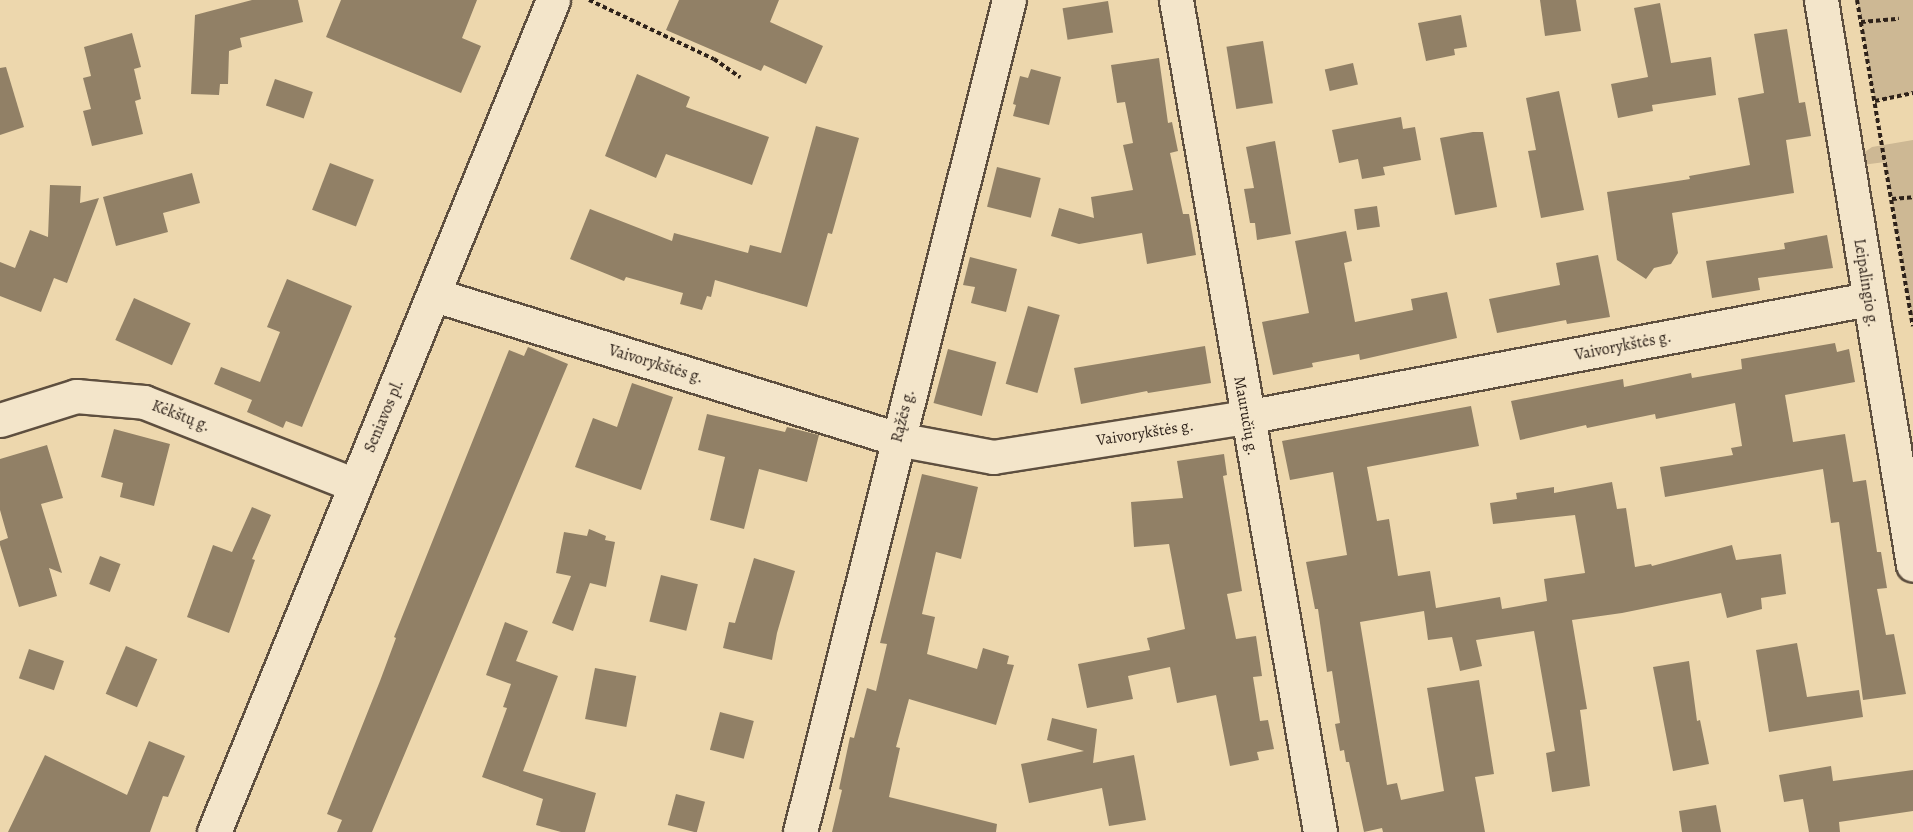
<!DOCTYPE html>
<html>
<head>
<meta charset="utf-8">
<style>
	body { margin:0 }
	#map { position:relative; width:1913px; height:832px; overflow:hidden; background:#edd7ad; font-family:Alegreya,serif }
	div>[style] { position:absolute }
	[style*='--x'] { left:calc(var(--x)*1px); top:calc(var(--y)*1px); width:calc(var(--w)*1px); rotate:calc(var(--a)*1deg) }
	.green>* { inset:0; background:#cdb894 }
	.building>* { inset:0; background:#918066; transform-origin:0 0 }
	.path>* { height:4px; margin-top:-2px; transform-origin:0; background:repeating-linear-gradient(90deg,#2e221a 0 4.5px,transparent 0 7.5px) }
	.roads { filter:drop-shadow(2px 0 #5e4f3f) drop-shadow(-2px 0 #5e4f3f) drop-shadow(0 2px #5e4f3f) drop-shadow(0 -2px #5e4f3f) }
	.minor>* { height:33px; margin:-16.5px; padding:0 16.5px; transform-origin:16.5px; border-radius:16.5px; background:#f3e5ca }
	span { translate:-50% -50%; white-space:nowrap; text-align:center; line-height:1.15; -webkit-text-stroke:4.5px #f3e5ca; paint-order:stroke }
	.street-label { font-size:16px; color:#2e221a }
</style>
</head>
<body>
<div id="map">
	<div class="green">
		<div style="clip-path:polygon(1857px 0,1913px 0,1913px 93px,1875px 101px)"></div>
		<div style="clip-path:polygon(1913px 140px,1913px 326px,1885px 162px,1862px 165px,1862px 154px,1872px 147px)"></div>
	</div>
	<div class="building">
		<div style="clip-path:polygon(252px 0,298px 0,303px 22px,240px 38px,242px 47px,229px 51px,228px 84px,220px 84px,219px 95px,191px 94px,195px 15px)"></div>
		<div style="clip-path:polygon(341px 0,477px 0,462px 38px,481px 46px,461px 93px,326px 37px)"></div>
		<div style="clip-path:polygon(679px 0,779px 0,770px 22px,823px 46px,806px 84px,764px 65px,761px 71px,666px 30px)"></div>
		<div style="clip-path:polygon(1540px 0,1576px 0,1581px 31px,1545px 36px)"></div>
		<div style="left:1108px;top:1px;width:32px;height:46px;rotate:81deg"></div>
		<div style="clip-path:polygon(1660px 3px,1671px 63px,1711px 57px,1716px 95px,1652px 105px,1653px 111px,1618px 118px,1611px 84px,1648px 77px,1634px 8px)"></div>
		<div style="clip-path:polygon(1461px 15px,1467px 47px,1454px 49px,1455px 55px,1426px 61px,1418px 23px)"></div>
		<div style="clip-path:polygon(1787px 29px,1799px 103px,1805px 102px,1811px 136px,1786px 140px,1794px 193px,1672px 213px,1678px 253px,1671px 264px,1654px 268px,1646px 279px,1617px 260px,1607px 192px,1690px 179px,1689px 176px,1750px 165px,1738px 98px,1764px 93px,1754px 34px)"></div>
		<div style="clip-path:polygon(132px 33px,141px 67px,134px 69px,141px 99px,135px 101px,143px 134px,92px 146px,83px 111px,91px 109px,83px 78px,91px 76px,84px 47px)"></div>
		<div style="left:1263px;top:41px;width:63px;height:37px;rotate:81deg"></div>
		<div style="clip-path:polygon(1159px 58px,1168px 123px,1172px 122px,1178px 151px,1170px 153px,1183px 214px,1189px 214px,1196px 255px,1147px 264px,1142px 233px,1079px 244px,1051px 236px,1059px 208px,1094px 218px,1091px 197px,1133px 190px,1123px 145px,1133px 143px,1125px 102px,1117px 103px,1111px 65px)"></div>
		<div style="left:1353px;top:63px;width:22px;height:29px;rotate:77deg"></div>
		<div style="clip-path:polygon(6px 67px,24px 127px,0 135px,0 68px)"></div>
		<div style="clip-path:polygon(1031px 69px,1061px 77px,1049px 125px,1013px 116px,1016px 105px,1013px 104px,1020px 76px,1028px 78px)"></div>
		<div style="clip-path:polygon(637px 74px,690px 97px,686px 107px,769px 137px,752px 185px,666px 154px,656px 178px,605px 156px)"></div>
		<div style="left:275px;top:79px;width:40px;height:28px;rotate:19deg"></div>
		<div style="clip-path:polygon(1559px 91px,1584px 210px,1541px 218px,1528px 151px,1536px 150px,1526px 98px)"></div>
		<div style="clip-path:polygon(1401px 117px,1403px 129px,1415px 127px,1421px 160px,1383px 167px,1385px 175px,1362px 179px,1358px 159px,1339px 163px,1332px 130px)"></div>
		<div style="clip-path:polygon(816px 126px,859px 138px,832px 234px,828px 233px,807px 307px,715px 280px,711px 297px,707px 296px,702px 310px,680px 304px,683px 293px,626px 277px,624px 281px,570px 259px,590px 209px,672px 241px,674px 233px,748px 253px,750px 245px,781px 253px)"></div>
		<div style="clip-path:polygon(1473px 132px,1483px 132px,1497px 207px,1455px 215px,1440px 138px)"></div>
		<div style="clip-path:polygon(1275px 141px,1291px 234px,1257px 240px,1255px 223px,1250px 223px,1244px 189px,1254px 188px,1246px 147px)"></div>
		<div style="left:330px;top:163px;width:47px;height:50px;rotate:21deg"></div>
		<div style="left:997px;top:167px;width:45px;height:41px;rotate:14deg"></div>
		<div style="clip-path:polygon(192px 173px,200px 203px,163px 213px,168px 232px,116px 246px,103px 197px)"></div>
		<div style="clip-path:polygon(50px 185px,81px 186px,80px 203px,99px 198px,67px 283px,54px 278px,41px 312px,0 296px,0 262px,15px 268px,30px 230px,48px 237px)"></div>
		<div style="left:1377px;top:206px;width:21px;height:23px;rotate:82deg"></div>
		<div style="clip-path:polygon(1346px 231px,1352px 261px,1344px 263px,1355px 322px,1413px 310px,1411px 299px,1447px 292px,1457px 338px,1360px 360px,1359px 354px,1312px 363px,1313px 367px,1273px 375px,1262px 322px,1309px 313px,1295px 241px)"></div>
		<div style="clip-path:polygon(1827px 235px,1833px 268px,1758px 278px,1760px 290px,1712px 298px,1706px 261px,1785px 249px,1784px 243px)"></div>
		<div style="clip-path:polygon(1598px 255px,1610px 317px,1567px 324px,1566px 320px,1497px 333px,1489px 299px,1560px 285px,1556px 263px)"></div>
		<div style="clip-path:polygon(970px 257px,1017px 269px,1006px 312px,971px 303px,975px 287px,963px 285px)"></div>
		<div style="clip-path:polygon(287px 279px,352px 306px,302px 427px,286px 421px,283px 428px,247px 412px,252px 400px,214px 384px,221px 367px,260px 382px,280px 332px,267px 327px)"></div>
		<div style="left:134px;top:298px;width:62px;height:46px;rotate:24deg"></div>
		<div style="left:1028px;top:306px;width:33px;height:81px;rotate:16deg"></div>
		<div style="clip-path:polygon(1835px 343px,1837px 352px,1849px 349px,1855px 382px,1785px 395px,1793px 442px,1845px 434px,1853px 482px,1866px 480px,1877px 552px,1881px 552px,1887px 588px,1877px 589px,1886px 635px,1894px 634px,1906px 694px,1863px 700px,1839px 522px,1831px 523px,1823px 469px,1665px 497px,1660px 467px,1733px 455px,1731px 448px,1742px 446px,1735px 403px,1656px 419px,1655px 414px,1587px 428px,1586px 425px,1520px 440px,1511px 401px,1623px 379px,1624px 387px,1691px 373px,1692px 378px,1742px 369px,1741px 359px)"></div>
		<div style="clip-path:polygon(1205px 346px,1211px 383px,1148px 393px,1147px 391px,1081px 404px,1074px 368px)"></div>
		<div style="clip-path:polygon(528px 347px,568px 364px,372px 832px,337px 832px,342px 820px,327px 814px,380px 681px,396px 638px,394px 637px,509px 350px,524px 356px)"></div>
		<div style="left:948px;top:349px;width:50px;height:56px;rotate:15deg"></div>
		<div style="clip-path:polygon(632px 383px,673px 397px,641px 490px,575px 467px,593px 418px,617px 427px)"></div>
		<div style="clip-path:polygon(1471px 406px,1479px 446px,1367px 467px,1377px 521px,1389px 519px,1398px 576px,1430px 571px,1436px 608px,1500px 597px,1502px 609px,1547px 601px,1544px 579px,1585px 573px,1575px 515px,1493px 524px,1490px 503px,1517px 499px,1516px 493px,1554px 487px,1554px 493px,1612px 482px,1617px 509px,1626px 508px,1635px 567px,1651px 564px,1652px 566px,1732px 545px,1736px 560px,1781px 554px,1786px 594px,1761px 598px,1762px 609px,1727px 618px,1721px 593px,1622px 613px,1572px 620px,1587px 709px,1580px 710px,1590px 786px,1552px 792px,1546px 753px,1555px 751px,1534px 631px,1476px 640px,1482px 666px,1460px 671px,1452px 637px,1428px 640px,1424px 611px,1360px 622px,1387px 785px,1397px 783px,1401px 800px,1444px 791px,1427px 688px,1479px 680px,1494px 774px,1475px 777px,1485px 832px,1383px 832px,1382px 828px,1364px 832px,1349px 762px,1346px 762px,1344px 750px,1340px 751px,1335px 724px,1340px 723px,1332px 671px,1327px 672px,1318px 609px,1315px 609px,1306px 562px,1347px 555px,1333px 472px,1290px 480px,1282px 441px)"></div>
		<div style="clip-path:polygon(707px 414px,785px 432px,787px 427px,819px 435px,807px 482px,759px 469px,744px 529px,710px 520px,725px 457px,698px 450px)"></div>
		<div style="clip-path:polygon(114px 429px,170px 444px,154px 506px,120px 497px,123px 483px,101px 477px)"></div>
		<div style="clip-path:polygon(47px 445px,63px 498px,41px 504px,62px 573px,49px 568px,57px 596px,19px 607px,0 545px,0 541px,8px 538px,0 510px,0 459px)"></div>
		<div style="clip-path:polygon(1224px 454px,1227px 475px,1223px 476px,1242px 591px,1227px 594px,1236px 639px,1256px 636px,1262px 676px,1253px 677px,1260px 721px,1268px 720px,1274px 749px,1257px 752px,1259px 760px,1230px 766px,1216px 695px,1177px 703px,1170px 667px,1128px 676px,1133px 699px,1087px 708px,1078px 664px,1150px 650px,1147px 638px,1185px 629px,1169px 544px,1134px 547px,1131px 502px,1183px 498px,1177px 461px)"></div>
		<div style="clip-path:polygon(922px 474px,978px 487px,961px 559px,936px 552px,922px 614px,935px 617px,927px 654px,977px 669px,983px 648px,1009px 656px,1007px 664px,1014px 665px,996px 725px,909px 699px,896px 747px,900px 748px,889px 797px,997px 824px,996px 832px,832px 832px,842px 790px,839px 789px,850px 737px,854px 738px,867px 688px,876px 691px,887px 644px,880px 643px)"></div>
		<div style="clip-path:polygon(252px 507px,271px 515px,252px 559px,255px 560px,229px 633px,187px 617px,213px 545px,232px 552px)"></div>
		<div style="clip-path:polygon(589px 529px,606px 536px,605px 540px,615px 542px,606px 587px,590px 583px,573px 631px,552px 623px,571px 576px,556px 573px,564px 532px,587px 536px)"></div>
		<div style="left:100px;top:556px;width:22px;height:30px;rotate:21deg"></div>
		<div style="clip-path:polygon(754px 558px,795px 571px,777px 633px,772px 660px,723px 648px,729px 622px,735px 623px)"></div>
		<div style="left:661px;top:575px;width:38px;height:48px;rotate:14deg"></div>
		<div style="clip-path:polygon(505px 622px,528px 631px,516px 661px,558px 676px,523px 771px,596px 793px,585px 832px,561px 832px,536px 825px,543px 799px,482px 777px,507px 708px,503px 707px,511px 684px,486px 675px)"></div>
		<div style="clip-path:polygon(1797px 643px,1807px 697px,1859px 690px,1863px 717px,1769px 732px,1756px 650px)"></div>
		<div style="left:126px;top:646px;width:34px;height:52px;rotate:23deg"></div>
		<div style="left:29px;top:649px;width:37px;height:31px;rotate:19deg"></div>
		<div style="clip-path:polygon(1689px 661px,1697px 721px,1700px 720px,1709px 764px,1673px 771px,1653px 667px)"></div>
		<div style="left:595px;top:668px;width:42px;height:52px;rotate:11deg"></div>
		<div style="left:720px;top:712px;width:35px;height:39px;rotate:15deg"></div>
		<div style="clip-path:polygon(1052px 718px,1097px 729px,1093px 763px,1134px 755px,1146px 820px,1109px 826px,1102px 788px,1029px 803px,1021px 764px,1084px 751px,1047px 740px)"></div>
		<div style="clip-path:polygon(149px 741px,185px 756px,168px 797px,163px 796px,150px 832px,8px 832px,45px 755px,127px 795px)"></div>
		<div style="clip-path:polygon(1831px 766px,1833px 781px,1913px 770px,1913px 811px,1839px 822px,1840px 832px,1809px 832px,1803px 799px,1784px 802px,1779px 775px)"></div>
		<div style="left:676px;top:794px;width:30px;height:32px;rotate:15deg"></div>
		<div style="clip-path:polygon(1716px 805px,1721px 832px,1682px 832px,1679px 811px)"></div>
	</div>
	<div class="path">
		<div style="--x:589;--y:0;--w:138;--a:25.3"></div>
		<div style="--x:714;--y:59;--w:32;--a:35"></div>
		<div style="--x:1857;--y:0;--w:331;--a:80.3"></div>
		<div style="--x:1861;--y:22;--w:38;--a:-5"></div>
		<div style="--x:1875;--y:101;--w:39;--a:-12"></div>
		<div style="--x:1892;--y:199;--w:21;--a:-5"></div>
	</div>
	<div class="roads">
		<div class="minor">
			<div style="--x:1176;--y:0;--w:844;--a:80.18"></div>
			<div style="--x:1821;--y:0;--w:572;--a:80.75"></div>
			<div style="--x:435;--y:295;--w:484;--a:17.3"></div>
			<div style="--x:897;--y:439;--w:98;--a:10.6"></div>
			<div style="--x:993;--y:457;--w:256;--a:-9"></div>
			<div style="--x:1246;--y:417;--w:633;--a:-10.74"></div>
			<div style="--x:0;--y:420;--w:80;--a:-17.5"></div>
			<div style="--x:76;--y:396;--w:68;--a:5"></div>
			<div style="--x:144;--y:402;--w:227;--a:21.5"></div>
			<div style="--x:214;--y:832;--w:898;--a:-67.83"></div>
			<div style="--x:800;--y:832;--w:858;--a:-75.9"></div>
		</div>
	</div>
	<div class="street-label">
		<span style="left:1866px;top:283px;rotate:81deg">Leipalingio g.</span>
		<span style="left:1623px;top:346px;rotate:-11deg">Vaivorykštės g.</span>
		<span style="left:656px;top:364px;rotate:17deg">Vaivorykštės g.</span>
		<span style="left:181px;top:416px;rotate:21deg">Kėkštų g.</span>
		<span style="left:384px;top:416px;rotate:-67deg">Seniavos pl.</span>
		<span style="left:903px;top:416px;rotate:-76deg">Rąžės g.</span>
		<span style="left:1246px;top:416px;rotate:80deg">Mauručių g.</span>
		<span style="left:1145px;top:433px;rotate:-9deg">Vaivorykštės g.</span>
	</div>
</div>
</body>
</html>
